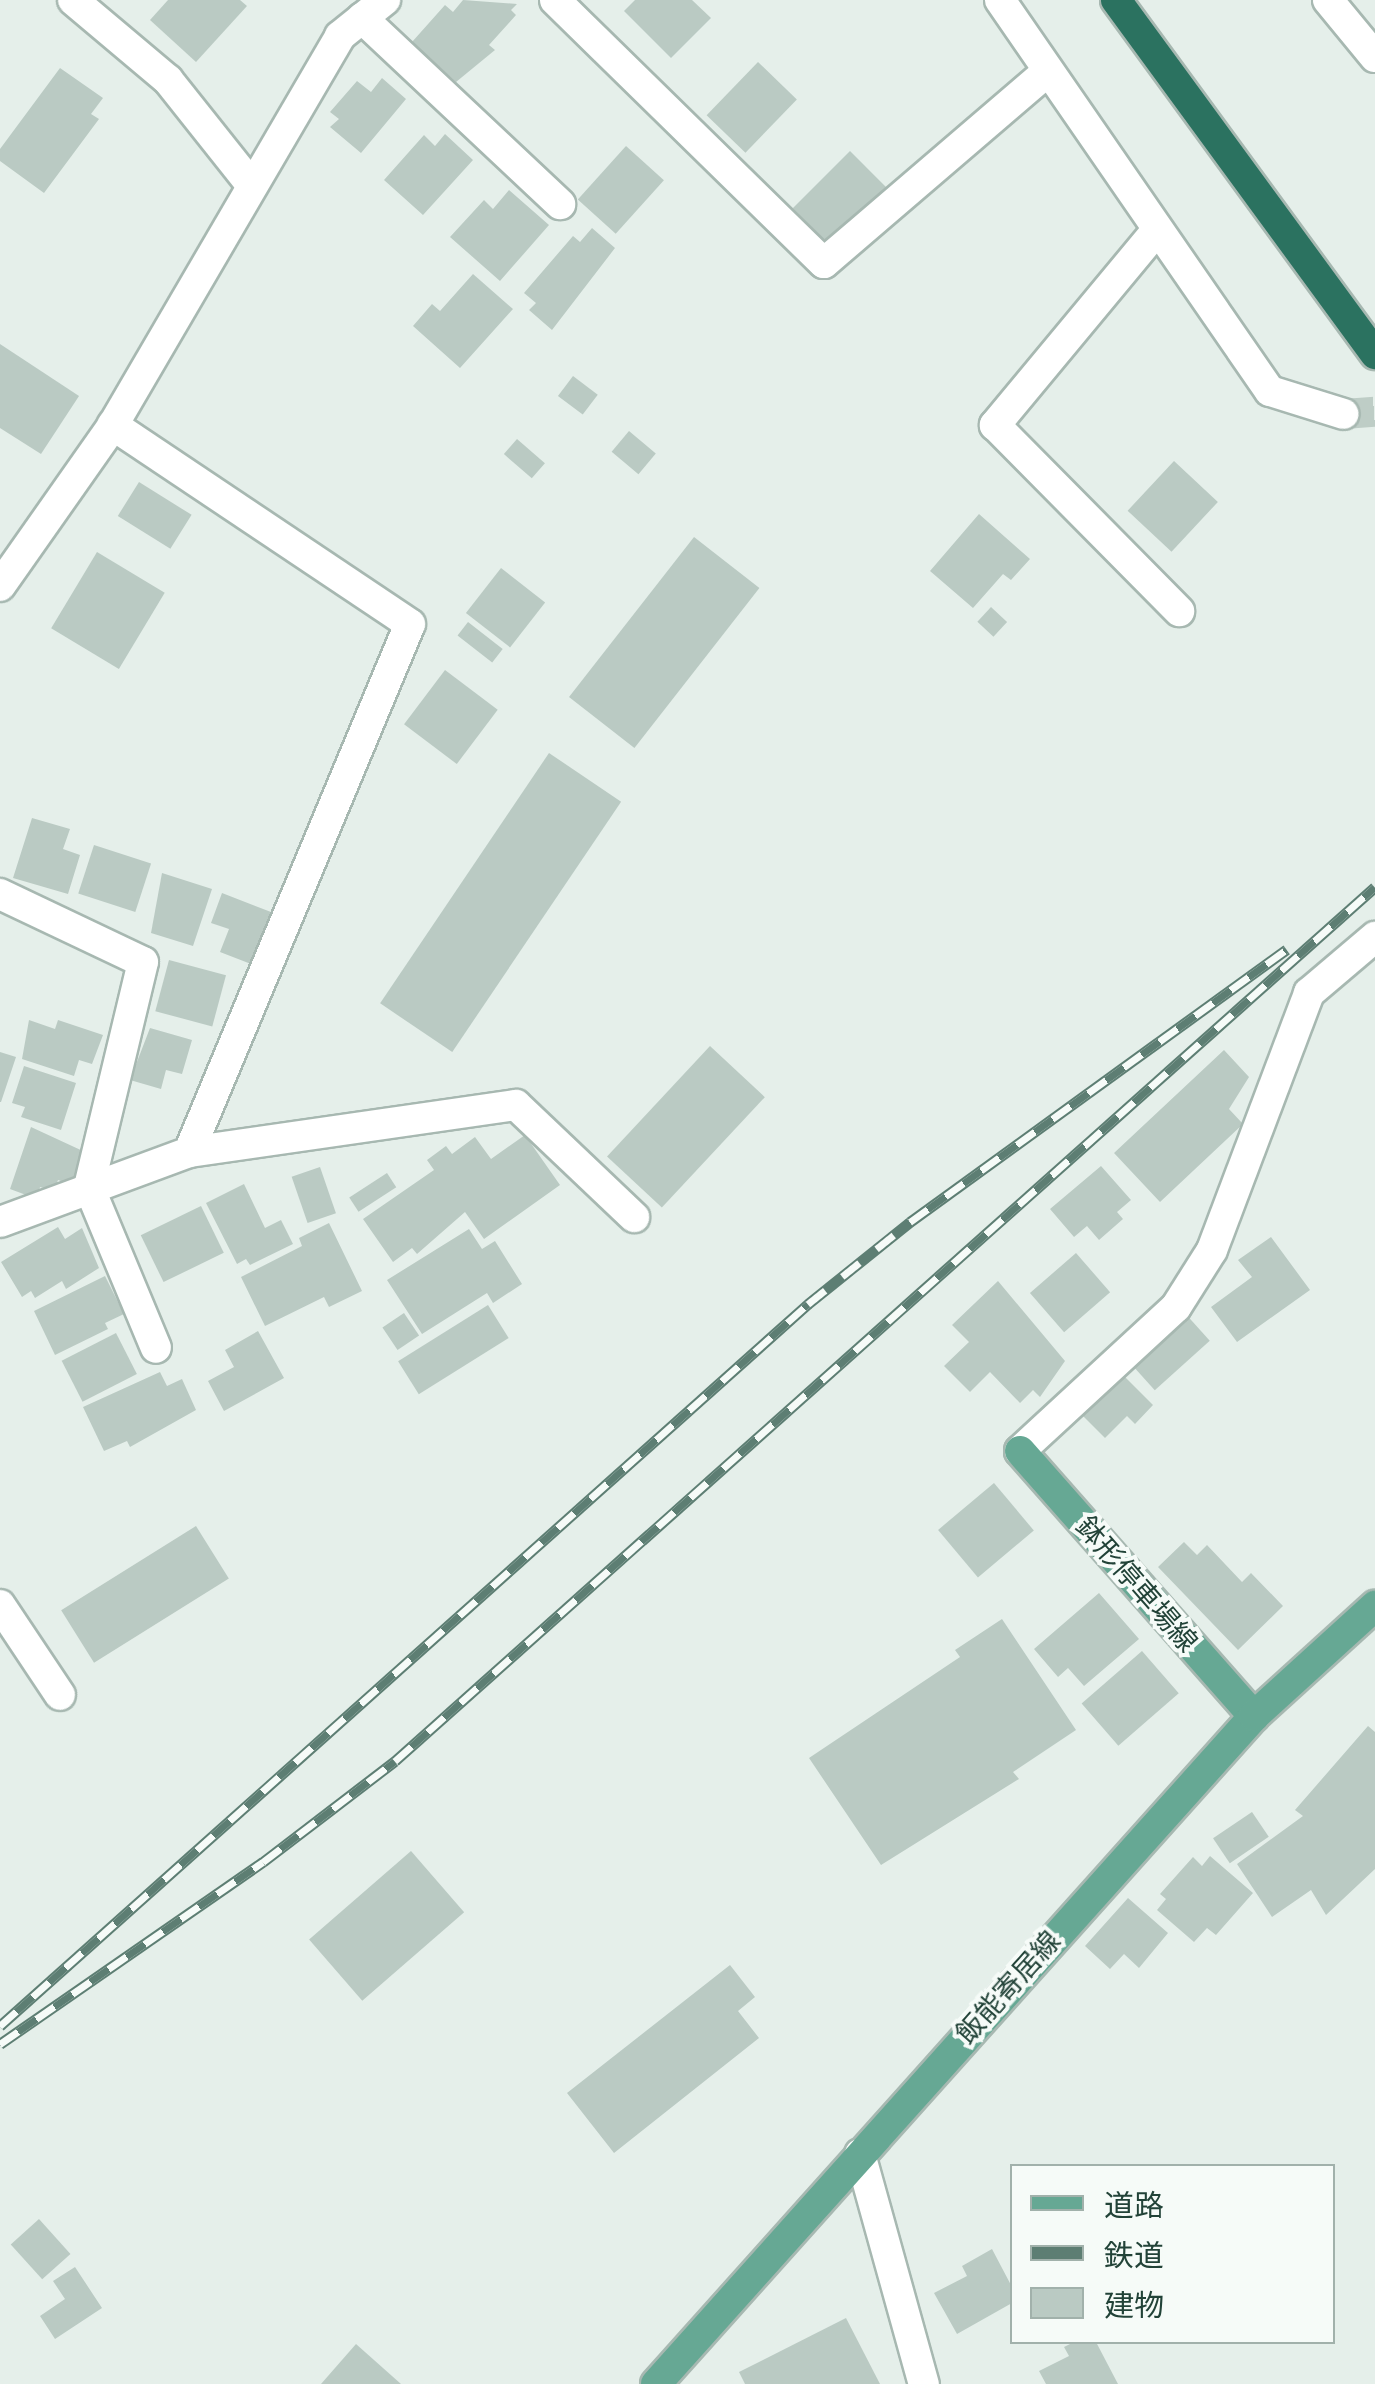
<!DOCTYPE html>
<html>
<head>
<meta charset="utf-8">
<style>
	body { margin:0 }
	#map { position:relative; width:1375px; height:2384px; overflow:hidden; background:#e5efea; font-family:"Space Grotesk","Noto Sans JP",sans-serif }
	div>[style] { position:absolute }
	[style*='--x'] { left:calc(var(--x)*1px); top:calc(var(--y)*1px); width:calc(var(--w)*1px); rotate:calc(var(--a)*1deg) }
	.building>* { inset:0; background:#bacac3; transform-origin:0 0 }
	.minor-tunnel>* { height:30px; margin-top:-15px; transform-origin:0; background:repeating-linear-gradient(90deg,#becdc6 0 30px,transparent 0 45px) }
	.roads { filter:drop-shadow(2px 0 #a7b8b1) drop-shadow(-2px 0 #a7b8b1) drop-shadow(0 2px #a7b8b1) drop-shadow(0 -2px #a7b8b1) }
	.minor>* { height:30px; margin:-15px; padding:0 15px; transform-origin:15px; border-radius:15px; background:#fff }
	.major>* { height:30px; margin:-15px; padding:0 15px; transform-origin:15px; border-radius:15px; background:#66a894 }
	.highway>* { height:30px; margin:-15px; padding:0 15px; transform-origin:15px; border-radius:15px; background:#2b7260 }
	.rail>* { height:11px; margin-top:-5.5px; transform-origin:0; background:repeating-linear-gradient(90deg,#f6fbf8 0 22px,#5d7e73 0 44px); box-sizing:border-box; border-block:2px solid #5d7e73 }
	span { translate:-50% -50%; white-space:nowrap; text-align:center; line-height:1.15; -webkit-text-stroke:8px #f6fbf8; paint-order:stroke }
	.street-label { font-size:28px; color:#224338 }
	.legend { position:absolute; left:1010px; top:2164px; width:325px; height:180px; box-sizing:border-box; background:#f6fbf8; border:2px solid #a1b1ab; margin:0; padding:12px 18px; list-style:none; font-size:30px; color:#224338 }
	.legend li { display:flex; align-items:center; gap:20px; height:50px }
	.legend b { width:50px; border:2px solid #a1b1ab }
</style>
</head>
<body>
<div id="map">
	<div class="building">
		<div style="clip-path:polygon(168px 0,240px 0,247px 6px,196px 62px,150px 20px)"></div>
		<div style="clip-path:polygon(463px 0,517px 4px,511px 10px,516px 15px,489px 45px,495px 50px,456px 82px,412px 42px,445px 5px,453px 12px)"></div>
		<div style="clip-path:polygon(635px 0,692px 0,711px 18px,671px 58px,624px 11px)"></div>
		<div style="left:758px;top:62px;width:54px;height:74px;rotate:44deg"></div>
		<div style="clip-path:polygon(60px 68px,103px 98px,91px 114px,99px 119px,44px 193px,0 161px,0 149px)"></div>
		<div style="clip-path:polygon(382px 78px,406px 99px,361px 153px,330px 127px,339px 119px,330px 112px,357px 81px,371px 92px)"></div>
		<div style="clip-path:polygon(445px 134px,473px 160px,423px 215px,384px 180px,424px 135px,435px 146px)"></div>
		<div style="left:626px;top:146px;width:51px;height:72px;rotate:42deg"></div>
		<div style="left:850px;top:151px;width:54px;height:81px;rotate:45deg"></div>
		<div style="clip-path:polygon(509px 190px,549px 225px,500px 281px,450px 237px,484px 200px,493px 209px)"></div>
		<div style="clip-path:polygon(592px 228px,615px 248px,552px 330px,529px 310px,536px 303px,524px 293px,573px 236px,580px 242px)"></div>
		<div style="clip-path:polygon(473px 274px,513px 309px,460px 368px,413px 326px,432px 304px,440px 311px)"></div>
		<div style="clip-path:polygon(0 344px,79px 396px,41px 454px,0 428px)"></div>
		<div style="left:573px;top:376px;width:31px;height:25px;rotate:37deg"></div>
		<div style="left:629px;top:431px;width:35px;height:27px;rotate:40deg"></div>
		<div style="left:517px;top:439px;width:37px;height:20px;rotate:41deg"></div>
		<div style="left:1174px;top:461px;width:60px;height:68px;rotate:43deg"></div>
		<div style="left:139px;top:482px;width:62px;height:40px;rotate:32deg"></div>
		<div style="clip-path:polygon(979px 514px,1030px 559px,1011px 580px,1003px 574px,973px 608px,930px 571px)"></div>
		<div style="left:694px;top:537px;width:83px;height:203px;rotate:38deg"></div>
		<div style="left:97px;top:552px;width:79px;height:89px;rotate:31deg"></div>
		<div style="left:501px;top:568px;width:56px;height:57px;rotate:38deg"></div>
		<div style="left:991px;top:607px;width:22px;height:20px;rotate:43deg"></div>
		<div style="left:468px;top:622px;width:44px;height:17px;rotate:38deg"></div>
		<div style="left:445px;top:670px;width:66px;height:68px;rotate:37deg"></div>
		<div style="left:549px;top:753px;width:87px;height:302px;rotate:34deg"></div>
		<div style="clip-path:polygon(32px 818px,70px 829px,63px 849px,80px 855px,68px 894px,13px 878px)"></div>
		<div style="left:94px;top:845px;width:60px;height:51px;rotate:18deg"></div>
		<div style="clip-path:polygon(162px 873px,212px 889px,193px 946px,151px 933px)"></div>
		<div style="clip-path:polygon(222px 893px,271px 912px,251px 964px,220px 952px,229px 929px,211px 923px)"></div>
		<div style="left:169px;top:960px;width:59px;height:53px;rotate:15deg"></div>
		<div style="clip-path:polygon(29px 1020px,55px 1029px,58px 1020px,103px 1035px,92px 1064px,79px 1060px,74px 1076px,22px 1059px)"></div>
		<div style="clip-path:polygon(150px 1028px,192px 1040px,182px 1074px,166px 1070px,161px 1089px,130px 1080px)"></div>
		<div style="left:710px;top:1046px;width:75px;height:151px;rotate:43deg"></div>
		<div style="clip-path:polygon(1224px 1050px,1249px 1077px,1229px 1109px,1243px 1124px,1160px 1202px,1114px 1153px)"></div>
		<div style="clip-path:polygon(0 1052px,16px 1057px,1px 1102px,0 1102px)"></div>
		<div style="clip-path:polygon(24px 1066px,76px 1083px,61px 1130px,21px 1117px,25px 1107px,12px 1103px)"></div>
		<div style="clip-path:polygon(31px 1127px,85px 1152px,75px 1186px,58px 1180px,54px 1191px,40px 1187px,37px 1199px,10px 1189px)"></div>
		<div style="clip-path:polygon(525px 1135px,560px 1185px,484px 1239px,465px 1212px,417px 1254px,412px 1248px,393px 1262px,363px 1219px,434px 1170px,427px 1160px,446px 1146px,452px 1154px,475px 1137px,491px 1159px)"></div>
		<div style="clip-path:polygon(1101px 1166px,1131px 1200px,1117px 1212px,1123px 1219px,1099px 1240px,1087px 1226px,1074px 1237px,1050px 1209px)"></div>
		<div style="left:320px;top:1167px;width:49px;height:30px;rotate:71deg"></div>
		<div style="left:387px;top:1173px;width:17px;height:45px;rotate:57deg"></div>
		<div style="clip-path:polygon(244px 1184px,265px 1228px,281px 1220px,293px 1244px,250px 1265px,246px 1259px,237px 1264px,206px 1203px)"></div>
		<div style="left:201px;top:1206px;width:52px;height:67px;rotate:64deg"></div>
		<div style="clip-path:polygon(329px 1223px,362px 1291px,329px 1307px,324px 1297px,265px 1326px,241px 1277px,302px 1246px,299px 1238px)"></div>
		<div style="clip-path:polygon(58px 1227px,65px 1239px,82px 1228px,99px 1268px,66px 1289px,62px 1281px,35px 1298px,31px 1291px,22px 1297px,1px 1262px)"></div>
		<div style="clip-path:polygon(469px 1229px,482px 1249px,495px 1241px,522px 1284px,493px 1303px,487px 1293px,422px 1334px,387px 1280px)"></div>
		<div style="clip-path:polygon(1271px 1237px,1310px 1290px,1237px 1342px,1211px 1307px,1252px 1277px,1238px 1260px)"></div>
		<div style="left:1076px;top:1253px;width:52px;height:61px;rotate:49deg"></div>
		<div style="clip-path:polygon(105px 1276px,124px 1314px,105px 1323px,108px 1329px,55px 1355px,34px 1311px)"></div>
		<div style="clip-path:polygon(998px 1281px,1065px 1361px,1040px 1397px,1033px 1390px,1020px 1403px,990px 1372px,970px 1392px,944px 1366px,969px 1342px,952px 1325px)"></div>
		<div style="left:488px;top:1305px;width:39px;height:106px;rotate:58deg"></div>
		<div style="left:1183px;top:1311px;width:40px;height:74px;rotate:48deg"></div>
		<div style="left:404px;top:1313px;width:27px;height:26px;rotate:56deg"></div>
		<div style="clip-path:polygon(258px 1331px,284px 1378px,224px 1411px,208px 1381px,234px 1367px,225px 1350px)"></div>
		<div style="left:116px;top:1333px;width:46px;height:61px;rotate:63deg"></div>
		<div style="clip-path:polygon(160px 1372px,167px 1386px,182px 1379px,196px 1410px,130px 1447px,127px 1441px,104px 1451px,83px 1407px)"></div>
		<div style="clip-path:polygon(1122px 1374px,1153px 1405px,1135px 1424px,1127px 1416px,1105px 1438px,1082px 1415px)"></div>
		<div style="left:994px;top:1483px;width:62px;height:73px;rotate:50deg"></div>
		<div style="left:196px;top:1526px;width:62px;height:159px;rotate:58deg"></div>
		<div style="clip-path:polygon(1184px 1542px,1197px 1555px,1207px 1545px,1242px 1582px,1251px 1573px,1283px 1606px,1238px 1650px,1158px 1567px)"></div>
		<div style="clip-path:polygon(1099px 1593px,1139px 1639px,1084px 1686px,1068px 1668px,1058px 1677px,1034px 1649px)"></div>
		<div style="clip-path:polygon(1002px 1619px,1076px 1730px,1013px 1772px,1019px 1779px,881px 1865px,809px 1758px,960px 1657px,955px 1650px)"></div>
		<div style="left:1142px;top:1651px;width:56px;height:80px;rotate:49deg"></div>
		<div style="clip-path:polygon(1368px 1726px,1375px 1732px,1375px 1869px,1326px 1915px,1311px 1890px,1272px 1917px,1237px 1864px,1303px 1816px,1295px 1810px)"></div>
		<div style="left:1252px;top:1812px;width:30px;height:47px;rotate:56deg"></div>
		<div style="left:411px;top:1851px;width:81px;height:135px;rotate:49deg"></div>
		<div style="clip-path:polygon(1210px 1856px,1253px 1893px,1216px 1935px,1207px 1928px,1194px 1942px,1157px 1910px,1166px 1899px,1160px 1894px,1193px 1857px,1202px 1866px)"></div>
		<div style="clip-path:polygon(1128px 1898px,1168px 1933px,1139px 1968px,1124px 1954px,1110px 1969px,1085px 1946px)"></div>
		<div style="clip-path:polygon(730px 1965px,755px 1997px,738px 2011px,759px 2038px,614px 2153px,567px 2093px)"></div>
		<div style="left:39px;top:2219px;width:47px;height:38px;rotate:48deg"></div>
		<div style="clip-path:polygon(992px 2249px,1012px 2287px,1012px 2303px,957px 2334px,934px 2293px,967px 2276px,962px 2266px)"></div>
		<div style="clip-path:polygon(75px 2267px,102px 2308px,55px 2339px,40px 2316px,65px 2299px,53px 2281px)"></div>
		<div style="clip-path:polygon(846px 2318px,880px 2384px,745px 2384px,739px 2372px)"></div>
		<div style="clip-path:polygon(1074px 2342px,1096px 2342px,1118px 2384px,1046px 2384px,1039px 2371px,1069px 2356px,1064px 2347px)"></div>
		<div style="clip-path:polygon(356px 2344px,401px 2384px,321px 2384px)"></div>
	</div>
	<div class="minor-tunnel">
		<div style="--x:1344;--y:414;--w:31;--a:-4"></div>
	</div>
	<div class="roads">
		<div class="minor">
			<div style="--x:73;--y:0;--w:124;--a:40.1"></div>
			<div style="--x:168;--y:80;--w:132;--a:51.5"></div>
			<div style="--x:555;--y:0;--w:376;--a:44.4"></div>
			<div style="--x:824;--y:263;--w:294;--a:-40.6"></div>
			<div style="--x:1000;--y:0;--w:475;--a:55.4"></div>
			<div style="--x:1270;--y:391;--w:77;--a:17.3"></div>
			<div style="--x:1328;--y:0;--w:74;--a:50.5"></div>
			<div style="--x:362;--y:18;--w:272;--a:43.2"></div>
			<div style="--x:1157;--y:230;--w:254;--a:129.7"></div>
			<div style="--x:995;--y:425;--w:262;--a:45.3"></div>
			<div style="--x:0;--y:586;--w:197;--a:-54.9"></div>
			<div style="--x:113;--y:425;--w:450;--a:-59.7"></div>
			<div style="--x:340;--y:36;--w:58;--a:-38.7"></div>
			<div style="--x:0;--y:894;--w:158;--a:25.4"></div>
			<div style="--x:143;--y:962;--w:231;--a:103.5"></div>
			<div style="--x:89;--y:1187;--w:174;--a:67.4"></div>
			<div style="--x:189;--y:1152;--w:330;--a:-8.2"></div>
			<div style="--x:516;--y:1105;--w:163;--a:43.5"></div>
			<div style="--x:0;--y:1222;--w:202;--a:-20.3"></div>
			<div style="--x:189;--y:1152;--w:572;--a:-67.29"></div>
			<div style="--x:410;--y:624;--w:358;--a:-146.2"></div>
			<div style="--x:1020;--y:1451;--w:212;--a:-42.7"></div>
			<div style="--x:1176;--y:1307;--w:67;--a:-57.7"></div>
			<div style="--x:1212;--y:1250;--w:275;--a:-69.3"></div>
			<div style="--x:1309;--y:993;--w:87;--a:-40.3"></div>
			<div style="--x:0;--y:1605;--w:108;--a:56.3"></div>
			<div style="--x:860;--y:2154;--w:239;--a:74.5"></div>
		</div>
		<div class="major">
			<div style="--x:1020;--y:1451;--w:354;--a:48.6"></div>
			<div style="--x:656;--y:2384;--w:897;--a:-48.16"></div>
			<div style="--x:1254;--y:1716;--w:164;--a:-42.3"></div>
		</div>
		<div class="highway">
			<div style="--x:1116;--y:0;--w:439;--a:53.8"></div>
		</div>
	</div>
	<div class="rail">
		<div style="--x:0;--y:2026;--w:1084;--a:-41.78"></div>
		<div style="--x:808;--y:1304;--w:131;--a:-38.8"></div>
		<div style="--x:910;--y:1222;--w:465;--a:-35.9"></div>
		<div style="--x:0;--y:2044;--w:320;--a:-34.7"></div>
		<div style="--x:263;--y:1862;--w:166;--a:-37.4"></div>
		<div style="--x:395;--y:1761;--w:1313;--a:-41.73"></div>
	</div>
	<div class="street-label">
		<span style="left:1137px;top:1584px;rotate:49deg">鉢形停車場線</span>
		<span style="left:1008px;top:1987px;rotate:-48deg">飯能寄居線</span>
	</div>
	<ul class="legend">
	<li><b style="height:12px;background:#66a894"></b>道路</li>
	<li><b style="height:12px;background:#5d7e73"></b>鉄道</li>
	<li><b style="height:28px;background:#bacac3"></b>建物</li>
	</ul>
</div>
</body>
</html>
